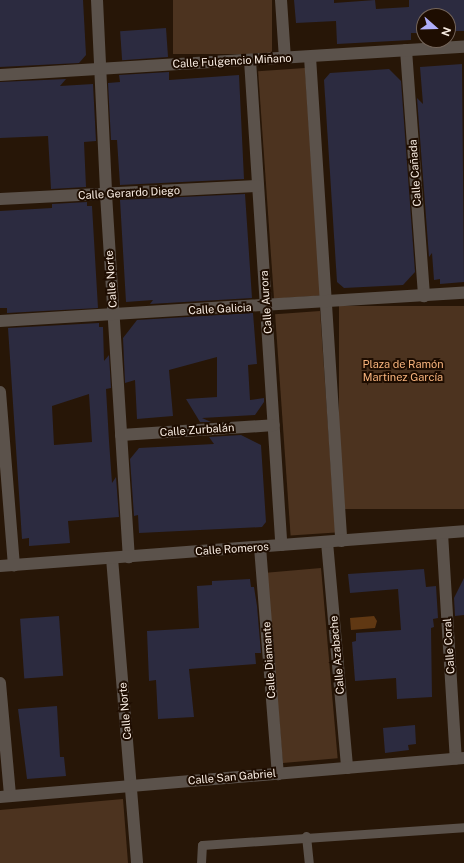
<!DOCTYPE html>
<html>
<head>
<meta charset="utf-8">
<style>
	body { margin:0 }
	#map { position:relative; width:464px; height:863px; overflow:hidden; background:#271607; font-family:"Public Sans",sans-serif }
	div>[style] { position:absolute }
	[style*='--x'] { left:calc(var(--x)*1px); top:calc(var(--y)*1px); width:calc(var(--w)*1px); rotate:calc(var(--a)*1deg) }
	.green>* { inset:0; background:#4c331f; transform-origin:0 0 }
	.water>* { inset:0; background:#603813 }
	.building>* { inset:0; background:#2c2b40; transform-origin:0 0 }
	.lane>* { height:9px; margin:-4.5px; padding:0 4.5px; transform-origin:4.5px; border-radius:4.5px; background:#5b524b }
	.street>* { height:12px; margin:-6px; padding:0 6px; transform-origin:6px; border-radius:6px; background:#5b524b }
	span { translate:-50% -50%; white-space:nowrap; text-align:center; line-height:1.15; -webkit-text-stroke:4px #1e0d01; paint-order:stroke }
	.street-label { font-size:11px; color:#f7ebe1 }
	.park-label { font-size:11px; color:#f7b37c }
	.north { position:absolute; left:416px; top:8px; width:40px; height:40px; box-sizing:border-box; background:#1e0d01; border:1px solid #75665b; border-radius:50%; rotate:110deg; font-size:11px; font-weight:700; line-height:16px; text-align:center; color:#f7ebe1 }
	.north::after { content:''; display:block; margin:auto; width:14px; height:18px; background:#afaefa; clip-path:polygon(50% 0,100% 100%,50% 72%,0 100%) }
</style>
</head>
<body>
<div id="map">
	<div class="green">
		<div style="left:173px;top:0;width:99px;height:54px"></div>
		<div style="left:305px;top:68px;width:228px;height:47px;rotate:86deg"></div>
		<div style="left:464px;top:306px;width:203px;height:125px;rotate:90deg"></div>
		<div style="left:320px;top:311px;width:222px;height:45px;rotate:86deg"></div>
		<div style="left:321px;top:568px;width:191px;height:55px;rotate:85deg"></div>
		<div style="clip-path:polygon(123px 799px,128px 863px,0 863px,0 810px)"></div>
	</div>
	<div class="water">
		<div style="clip-path:polygon(374px 616px,377px 621px,375px 628px,351px 630px,350px 618px)"></div>
	</div>
	<div class="building">
		<div style="clip-path:polygon(0 0,83px 0,86px 55px,79px 63px,0 67px)"></div>
		<div style="clip-path:polygon(294px 0,334px 0,334px 3px,375px 0,376px 9px,409px 7px,409px 0,464px 0,464px 31px,448px 31px,448px 16px,424px 16px,424px 33px,411px 33px,411px 40px,337px 44px,336px 21px,296px 23px)"></div>
		<div style="left:166px;top:28px;width:29px;height:46px;rotate:86deg"></div>
		<div style="clip-path:polygon(462px 64px,464px 282px,440px 284px,440px 279px,434px 280px,432px 253px,429px 257px,417px 98px,423px 104px,420px 67px)"></div>
		<div style="clip-path:polygon(389px 69px,401px 81px,415px 272px,403px 285px,344px 288px,337px 282px,324px 80px,330px 73px)"></div>
		<div style="clip-path:polygon(169px 72px,169px 80px,239px 75px,244px 179px,120px 185px,117px 140px,111px 140px,108px 83px,120px 82px,119px 75px)"></div>
		<div style="clip-path:polygon(66px 79px,60px 86px,93px 84px,96px 141px,84px 142px,86px 187px,51px 189px,48px 136px,0 138px,0 82px)"></div>
		<div style="clip-path:polygon(245px 194px,252px 298px,150px 304px,153px 300px,126px 302px,120px 200px)"></div>
		<div style="clip-path:polygon(87px 202px,87px 206px,92px 206px,98px 308px,7px 313px,7px 308px,0 308px,0 211px,52px 208px,52px 204px)"></div>
		<div style="clip-path:polygon(253px 313px,257px 364px,248px 365px,250px 400px,264px 398px,264px 402px,255px 415px,202px 418px,211px 422px,200px 422px,186px 399px,217px 397px,217px 357px,169px 370px,173px 416px,137px 419px,135px 380px,125px 383px,123px 338px,137px 320px)"></div>
		<div style="clip-path:polygon(evenodd,99px 323px,99px 327px,103px 327px,104px 361px,109px 355px,111px 388px,106px 389px,109px 441px,112px 483px,116px 477px,119px 517px,68px 521px,70px 543px,29px 546px,29px 538px,22px 539px,8px 328px,99px 323px,89px 394px,92px 442px,54px 445px,52px 406px,89px 394px)"></div>
		<div style="clip-path:polygon(241px 435px,261px 445px,266px 522px,262px 527px,139px 533px,138px 515px,134px 516px,130px 459px,139px 448px,214px 444px,209px 437px)"></div>
		<div style="clip-path:polygon(424px 569px,426px 587px,436px 586px,438px 618px,433px 619px,434px 627px,431px 628px,432px 697px,397px 699px,396px 678px,355px 681px,352px 642px,356px 641px,356px 633px,401px 630px,398px 589px,350px 593px,348px 574px)"></div>
		<div style="clip-path:polygon(464px 578px,464px 615px,455px 616px,454px 598px)"></div>
		<div style="clip-path:polygon(250px 579px,251px 587px,254px 587px,257px 606px,261px 653px,255px 653px,256px 664px,189px 669px,194px 717px,158px 719px,156px 680px,149px 681px,147px 631px,199px 628px,197px 586px,212px 585px,212px 581px)"></div>
		<div style="left:59px;top:616px;width:60px;height:39px;rotate:86deg"></div>
		<div style="clip-path:polygon(57px 706px,60px 757px,64px 757px,66px 776px,27px 779px,18px 709px)"></div>
		<div style="clip-path:polygon(415px 725px,416px 744px,408px 745px,409px 750px,385px 753px,383px 728px)"></div>
	</div>
	<div class="lane">
		<div style="--x:306;--y:836;--w:27;--a:84"></div>
		<div style="--x:201;--y:863;--w:18;--a:-87"></div>
		<div style="--x:202;--y:845;--w:263;--a:-3.9"></div>
	</div>
	<div class="street">
		<div style="--x:97;--y:0;--w:194;--a:87.3"></div>
		<div style="--x:106;--y:194;--w:364;--a:86.4"></div>
		<div style="--x:281;--y:0;--w:58;--a:86.1"></div>
		<div style="--x:406;--y:50;--w:247;--a:85.8"></div>
		<div style="--x:310;--y:57;--w:485;--a:86.3"></div>
		<div style="--x:250;--y:60;--w:486;--a:86.3"></div>
		<div style="--x:0;--y:75;--w:465;--a:-3.5"></div>
		<div style="--x:0;--y:199;--w:258;--a:-2.9"></div>
		<div style="--x:0;--y:321;--w:465;--a:-3.5"></div>
		<div style="--x:0;--y:392;--w:174;--a:85.4"></div>
		<div style="--x:121;--y:435;--w:153;--a:-3.7"></div>
		<div style="--x:442;--y:533;--w:226;--a:86.5"></div>
		<div style="--x:327;--y:542;--w:227;--a:84.9"></div>
		<div style="--x:260;--y:547;--w:228;--a:85.5"></div>
		<div style="--x:112;--y:558;--w:306;--a:85.3"></div>
		<div style="--x:0;--y:566;--w:465;--a:-4.3"></div>
		<div style="--x:0;--y:683;--w:113;--a:84.9"></div>
		<div style="--x:0;--y:797;--w:466;--a:-4.8"></div>
	</div>
	<div class="street-label">
		<span style="left:232px;top:61px;rotate:-3deg">Calle Fulgencio Miñano</span>
		<span style="left:415px;top:173px;rotate:-94deg">Calle Cañada</span>
		<span style="left:129px;top:193px;rotate:-3deg">Calle Gerardo Diego</span>
		<span style="left:111px;top:279px;rotate:-94deg">Calle Norte</span>
		<span style="left:266px;top:302px;rotate:-94deg">Calle Aurora</span>
		<span style="left:220px;top:309px;rotate:-3deg">Calle Galicia</span>
		<span style="left:197px;top:430px;rotate:-4deg">Calle Zurbalán</span>
		<span style="left:232px;top:549px;rotate:-4deg">Calle Romeros</span>
		<span style="left:449px;top:646px;rotate:-94deg">Calle Coral</span>
		<span style="left:337px;top:655px;rotate:-95deg">Calle Azabache</span>
		<span style="left:269px;top:660px;rotate:-94deg">Calle Diamante</span>
		<span style="left:125px;top:711px;rotate:-95deg">Calle Norte</span>
		<span style="left:232px;top:777px;rotate:-5deg">Calle San Gabriel</span>
	</div>
	<div class="park-label">
		<span style="left:403px;top:371px">Plaza de Ramón<br>Martinez García</span>
	</div>
	<div class="north">N</div>
</div>
</body>
</html>
